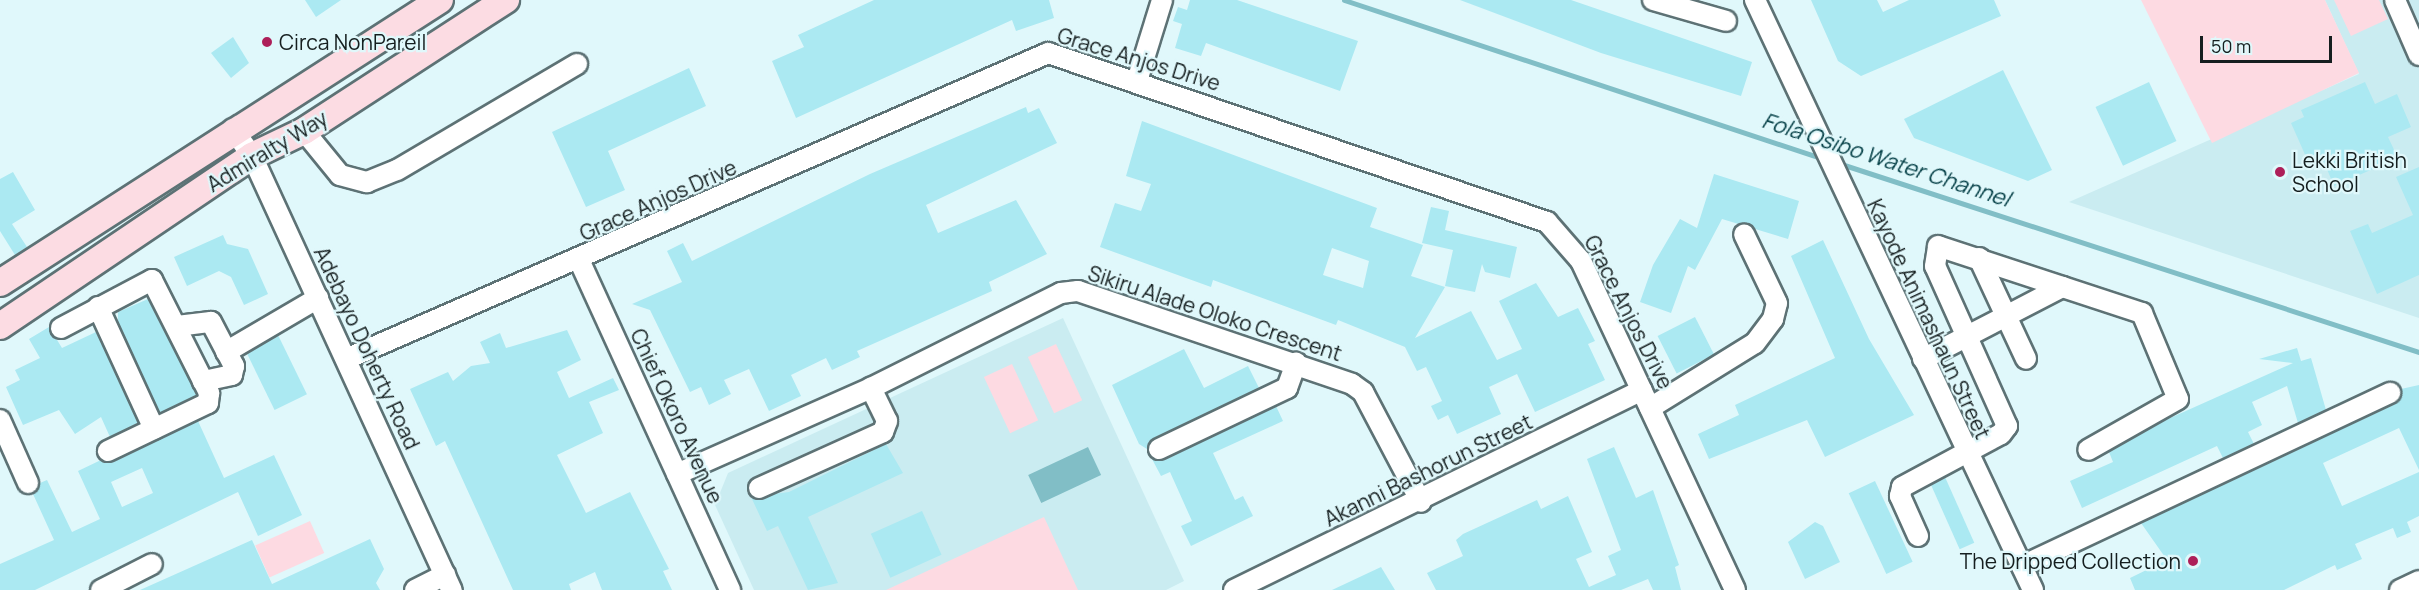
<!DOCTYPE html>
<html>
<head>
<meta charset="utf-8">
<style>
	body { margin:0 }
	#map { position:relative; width:2419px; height:590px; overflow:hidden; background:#e0f8fb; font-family:Manrope,sans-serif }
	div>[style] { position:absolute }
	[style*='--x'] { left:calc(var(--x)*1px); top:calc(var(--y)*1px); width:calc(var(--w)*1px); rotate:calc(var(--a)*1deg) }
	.built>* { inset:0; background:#caecf1 }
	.green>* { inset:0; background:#fddae2; transform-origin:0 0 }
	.water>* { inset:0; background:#81bec6; transform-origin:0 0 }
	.stream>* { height:5px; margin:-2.5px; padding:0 2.5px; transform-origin:2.5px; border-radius:2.5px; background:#81bec6 }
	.building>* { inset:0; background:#abe9f2; transform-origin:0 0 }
	.roads { filter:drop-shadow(2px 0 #5d7275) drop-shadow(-2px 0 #5d7275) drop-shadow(0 2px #5d7275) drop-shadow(0 -2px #5d7275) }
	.minor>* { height:20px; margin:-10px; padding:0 10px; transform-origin:10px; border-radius:10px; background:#fff }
	.major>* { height:26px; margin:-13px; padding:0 13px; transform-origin:13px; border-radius:13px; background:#fcdce3 }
	.dots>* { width:16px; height:16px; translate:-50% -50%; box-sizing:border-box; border:3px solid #e0f8fb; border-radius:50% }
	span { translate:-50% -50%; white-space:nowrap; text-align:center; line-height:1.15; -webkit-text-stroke:4.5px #e0f8fb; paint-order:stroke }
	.poi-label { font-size:21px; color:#151e1f }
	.left { translate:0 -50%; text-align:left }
	.right { translate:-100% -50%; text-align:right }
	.street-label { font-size:21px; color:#151e1f }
	.water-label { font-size:22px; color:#043f46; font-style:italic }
	.scale { position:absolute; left:2200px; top:36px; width:132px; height:27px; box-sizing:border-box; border:3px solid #151e1f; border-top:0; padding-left:8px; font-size:18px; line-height:21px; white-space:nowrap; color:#151e1f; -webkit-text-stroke:4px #e0f8fb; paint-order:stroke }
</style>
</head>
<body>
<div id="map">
	<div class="built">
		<div style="clip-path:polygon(2325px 0,2419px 0,2419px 318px,2069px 202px,2359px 74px)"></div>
		<div style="clip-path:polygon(1063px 318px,1184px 581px,1166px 590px,754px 590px,715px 505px,728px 473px)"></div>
	</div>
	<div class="green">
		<div style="clip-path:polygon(2141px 0,2325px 0,2359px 73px,2212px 143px)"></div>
		<div style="clip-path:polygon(2334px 0,2379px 0,2388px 19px,2351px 36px)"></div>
		<div style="left:1056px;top:344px;width:62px;height:31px;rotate:65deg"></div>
		<div style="left:1012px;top:364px;width:62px;height:31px;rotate:65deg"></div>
		<div style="clip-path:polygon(1044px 517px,1078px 590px,886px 590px)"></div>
		<div style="left:310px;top:521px;width:35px;height:60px;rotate:66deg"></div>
	</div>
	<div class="water">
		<div style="left:1088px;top:447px;width:31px;height:66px;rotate:65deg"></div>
	</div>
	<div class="stream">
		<div style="--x:1344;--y:0;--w:506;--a:18.33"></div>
		<div style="--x:1838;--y:163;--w:611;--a:18.02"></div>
	</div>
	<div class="building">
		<div style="clip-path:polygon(305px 0,341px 0,316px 17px)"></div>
		<div style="clip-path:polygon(874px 0,1049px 0,1054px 18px,1016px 31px,1012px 20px,796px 118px,772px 61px,804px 47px,798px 35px)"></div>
		<div style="clip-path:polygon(1190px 0,1237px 0,1358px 41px,1340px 91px,1206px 43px,1201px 56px,1175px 48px,1182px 24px,1173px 21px,1178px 7px,1187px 10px)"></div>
		<div style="clip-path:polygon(1460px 0,1571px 0,1752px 62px,1741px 96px,1601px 53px)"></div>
		<div style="clip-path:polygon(1811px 0,1877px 0,1883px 12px,1909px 0,1994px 0,2001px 16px,1861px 76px,1838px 61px)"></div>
		<div style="clip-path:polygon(233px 37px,249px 63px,231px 78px,211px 53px)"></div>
		<div style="clip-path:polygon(689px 68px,706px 106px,608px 151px,625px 190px,586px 207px,552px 132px)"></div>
		<div style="clip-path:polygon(2003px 70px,2052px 170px,2028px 181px,1914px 138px,1904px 119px)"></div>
		<div style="left:2149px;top:82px;width:65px;height:59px;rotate:65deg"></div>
		<div style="clip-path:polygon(2365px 82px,2375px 104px,2397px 94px,2411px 127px,2388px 137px,2398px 158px,2334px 186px,2324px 162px,2311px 168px,2291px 123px,2304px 117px,2301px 110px)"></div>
		<div style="clip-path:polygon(1026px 107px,1028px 113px,1039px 108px,1057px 143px,926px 205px,938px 233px,1016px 200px,1047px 254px,989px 282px,992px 291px,857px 351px,860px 357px,832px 370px,826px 358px,791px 375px,801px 396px,769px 411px,749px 369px,724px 380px,731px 394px,709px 405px,701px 387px,690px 392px,650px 310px,632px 304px,682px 282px,667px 251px,683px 243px,692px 261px,870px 174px)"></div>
		<div style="clip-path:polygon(evenodd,1142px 121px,1377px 208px,1370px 227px,1423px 245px,1411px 276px,1445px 287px,1415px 338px,1471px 311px,1497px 360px,1522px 349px,1499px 301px,1536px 283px,1558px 317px,1578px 308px,1595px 341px,1588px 344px,1605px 380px,1535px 412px,1517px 374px,1489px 387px,1501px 414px,1457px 434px,1448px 415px,1438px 420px,1431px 406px,1442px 401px,1426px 367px,1417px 371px,1405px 347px,1338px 320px,1336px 325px,1213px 280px,1211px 287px,1100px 247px,1115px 203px,1141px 211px,1151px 184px,1126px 176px,1142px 121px,1332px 248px,1369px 261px,1363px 288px,1323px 275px,1332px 248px)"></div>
		<div style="clip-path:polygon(2419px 167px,2419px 275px,2377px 294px,2350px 231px,2368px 224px,2372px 233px,2413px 215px,2396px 177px)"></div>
		<div style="clip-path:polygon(13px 172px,35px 210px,12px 224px,27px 247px,15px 255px,0 231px,0 179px)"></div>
		<div style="clip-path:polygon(1714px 174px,1799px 201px,1788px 239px,1722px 219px,1695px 270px,1688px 266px,1671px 313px,1640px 302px,1653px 265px,1680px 219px,1697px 228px)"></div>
		<div style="clip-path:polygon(1431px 207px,1449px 211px,1445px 230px,1517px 247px,1510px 278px,1485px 272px,1482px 264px,1475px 292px,1445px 286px,1453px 250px,1422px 243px)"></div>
		<div style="clip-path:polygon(223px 235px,227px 244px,248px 249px,268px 294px,244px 305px,231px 277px,219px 271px,187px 286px,174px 257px)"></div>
		<div style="clip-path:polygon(1823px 240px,1869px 339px,1914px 415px,1825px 457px,1807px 420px,1709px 459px,1698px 434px,1739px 415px,1735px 405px,1835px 358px,1791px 256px)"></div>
		<div style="clip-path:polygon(148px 299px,197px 395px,160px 413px,118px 322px,118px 312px)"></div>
		<div style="left:1695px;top:317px;width:42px;height:42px;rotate:63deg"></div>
		<div style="clip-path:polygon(49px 327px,62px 348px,96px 332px,138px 423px,110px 437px,101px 417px,75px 434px,59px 410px,23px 425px,6px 387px,20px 380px,15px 370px,40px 358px,29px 339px)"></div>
		<div style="clip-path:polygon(567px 330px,581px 360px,557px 372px,569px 398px,613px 378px,619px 390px,589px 402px,603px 433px,557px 455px,586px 513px,630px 492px,669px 569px,663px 571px,672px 590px,602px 590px,595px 572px,569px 584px,571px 590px,513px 590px,445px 441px,436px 446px,410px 389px,448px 372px,453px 381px,471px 366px,490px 363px,480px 342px,500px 333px,506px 348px)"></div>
		<div style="left:278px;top:335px;width:66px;height:36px;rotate:64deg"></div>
		<div style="clip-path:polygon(2297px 348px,2301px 361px,2311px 358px,2326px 410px,2298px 423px,2287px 386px,2252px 402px,2262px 425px,2248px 432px,2254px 444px,2223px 458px,2217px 446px,2082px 508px,2070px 481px,2113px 462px,2109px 452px,2159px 423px,2293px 363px,2259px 359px)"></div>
		<div style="clip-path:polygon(1184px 349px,1204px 388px,1248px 366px,1259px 388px,1154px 438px,1147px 449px,1139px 444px,1112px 385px)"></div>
		<div style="clip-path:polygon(2419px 385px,2419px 470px,2399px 428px,2323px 463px,2342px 506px,2419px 472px,2419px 516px,2407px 522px,2411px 532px,2397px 538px,2393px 528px,2355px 544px,2362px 559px,2337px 570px,2335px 565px,2284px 590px,2135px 590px,2130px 578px,2167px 560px,2141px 523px,2395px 404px,2401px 389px)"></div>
		<div style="clip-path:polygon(1276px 406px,1283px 421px,1213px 453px,1235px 500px,1243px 496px,1253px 516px,1191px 546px,1181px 526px,1192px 521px,1170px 472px,1161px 476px,1152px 459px,1164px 460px)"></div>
		<div style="clip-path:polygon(evenodd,198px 421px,224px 478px,274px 455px,302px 515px,258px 536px,238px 492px,35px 590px,0 590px,0 564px,54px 540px,33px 494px,40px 483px,47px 480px,72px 532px,100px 519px,78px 471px,101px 460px,113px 462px,198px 421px,142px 468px,153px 493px,122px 507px,111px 482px,142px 468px)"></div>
		<div style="clip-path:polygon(886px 444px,903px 473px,808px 517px,838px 583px,808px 590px,778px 526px,767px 531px,751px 497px,789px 492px)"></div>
		<div style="clip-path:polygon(1614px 447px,1636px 498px,1653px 490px,1679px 565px,1675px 567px,1681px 590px,1653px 590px,1648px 579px,1621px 590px,1436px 590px,1427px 573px,1463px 556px,1456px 540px,1463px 534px,1537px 500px,1541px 509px,1568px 496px,1592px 552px,1576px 559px,1589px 587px,1616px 575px,1608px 556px,1621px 550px,1587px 459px)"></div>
		<div style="left:1945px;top:477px;width:72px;height:16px;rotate:66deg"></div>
		<div style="left:1875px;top:481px;width:89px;height:29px;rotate:65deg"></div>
		<div style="left:922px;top:511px;width:48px;height:56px;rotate:66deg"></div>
		<div style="clip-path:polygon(1815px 522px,1823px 526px,1840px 562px,1805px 579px,1788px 542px)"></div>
		<div style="clip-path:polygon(370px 539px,384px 569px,376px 583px,380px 590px,140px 590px,252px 540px,272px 584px)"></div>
		<div style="clip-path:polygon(1381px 567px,1395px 590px,1332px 590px)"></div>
	</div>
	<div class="roads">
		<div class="minor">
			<div style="--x:1653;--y:0;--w:76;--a:16"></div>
			<div style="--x:1755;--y:0;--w:652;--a:64.77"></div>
			<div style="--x:2395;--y:0;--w:60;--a:66.4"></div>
			<div style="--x:1137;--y:81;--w:85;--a:-72.8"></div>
			<div style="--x:233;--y:129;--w:33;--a:55"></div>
			<div style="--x:252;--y:156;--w:478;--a:65.3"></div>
			<div style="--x:304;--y:131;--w:57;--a:50.7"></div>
			<div style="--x:340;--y:175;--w:28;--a:15"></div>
			<div style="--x:367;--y:182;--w:32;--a:-22"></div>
			<div style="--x:397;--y:170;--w:209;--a:-30.5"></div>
			<div style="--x:1979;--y:258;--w:111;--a:65"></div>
			<div style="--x:580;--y:262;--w:361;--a:65.4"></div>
			<div style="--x:98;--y:307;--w:134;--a:65.3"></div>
			<div style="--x:177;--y:326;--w:34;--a:-7"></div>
			<div style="--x:211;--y:322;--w:50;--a:62.4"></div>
			<div style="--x:234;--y:366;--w:9;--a:103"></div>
			<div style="--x:232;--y:375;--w:30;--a:168"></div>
			<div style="--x:61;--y:328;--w:103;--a:-27.8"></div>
			<div style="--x:152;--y:280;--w:127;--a:63.2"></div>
			<div style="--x:209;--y:393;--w:10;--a:96"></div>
			<div style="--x:208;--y:403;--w:111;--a:154.4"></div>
			<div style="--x:226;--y:352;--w:107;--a:-30.4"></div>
			<div style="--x:346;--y:359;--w:766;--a:-23.55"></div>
			<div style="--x:1048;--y:53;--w:527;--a:18.71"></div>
			<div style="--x:1547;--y:222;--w:52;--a:48.9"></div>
			<div style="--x:1581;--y:261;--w:363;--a:64.9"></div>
			<div style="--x:1923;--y:359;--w:157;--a:-27.4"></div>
			<div style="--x:1650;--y:408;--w:123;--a:-31.8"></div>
			<div style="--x:1755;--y:343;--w:30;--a:-53"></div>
			<div style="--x:1773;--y:319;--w:16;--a:-76"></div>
			<div style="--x:1777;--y:303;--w:76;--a:-115.6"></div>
			<div style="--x:0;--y:420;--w:69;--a:66"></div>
			<div style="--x:1159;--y:449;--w:142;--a:-25.5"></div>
			<div style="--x:1287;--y:388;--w:27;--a:-70"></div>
			<div style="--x:677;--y:474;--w:212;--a:-23.9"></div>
			<div style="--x:871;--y:388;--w:212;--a:-26.6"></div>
			<div style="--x:1061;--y:293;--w:17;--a:-7"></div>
			<div style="--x:1078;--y:291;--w:289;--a:18.7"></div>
			<div style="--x:1352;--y:384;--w:14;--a:36"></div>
			<div style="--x:1363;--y:392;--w:124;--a:62.2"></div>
			<div style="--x:759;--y:488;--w:136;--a:-24.3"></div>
			<div style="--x:883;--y:432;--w:12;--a:-70"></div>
			<div style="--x:887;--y:421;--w:37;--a:-116"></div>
			<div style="--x:1918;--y:536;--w:44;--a:-114.2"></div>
			<div style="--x:1900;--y:496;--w:9;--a:-77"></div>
			<div style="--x:1902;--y:487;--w:112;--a:-28.2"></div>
			<div style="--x:2001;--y:434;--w:10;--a:-53"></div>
			<div style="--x:2007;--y:426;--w:175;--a:-114.2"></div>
			<div style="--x:1935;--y:266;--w:20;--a:-81"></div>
			<div style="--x:1938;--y:246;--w:215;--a:18.2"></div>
			<div style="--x:2142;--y:313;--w:93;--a:67.3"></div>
			<div style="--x:2178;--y:399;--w:103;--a:150.5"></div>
			<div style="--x:2022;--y:566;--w:407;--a:-25.2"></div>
			<div style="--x:101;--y:590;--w:57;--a:-27"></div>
			<div style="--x:415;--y:590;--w:34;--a:-27"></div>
			<div style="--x:1234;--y:590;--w:454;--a:-26.1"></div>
			<div style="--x:2400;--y:590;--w:21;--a:-25"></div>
		</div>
		<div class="major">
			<div style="--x:0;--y:283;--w:523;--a:-32.75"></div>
			<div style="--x:0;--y:326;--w:304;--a:-34"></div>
			<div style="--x:252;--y:156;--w:58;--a:-25.7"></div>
			<div style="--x:304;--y:131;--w:241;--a:-33"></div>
		</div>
	</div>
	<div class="dots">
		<div style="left:267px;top:42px;background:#ad1f59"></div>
		<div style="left:2280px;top:172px;background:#ad1f59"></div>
		<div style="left:2193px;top:561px;background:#ad1f59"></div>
	</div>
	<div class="poi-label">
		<span class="left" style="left:279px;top:42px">Circa NonPareil</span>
		<span class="left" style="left:2292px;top:172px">Lekki British<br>School</span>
		<span class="right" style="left:2181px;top:561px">The Dripped Collection</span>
	</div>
	<div class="street-label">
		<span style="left:1139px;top:59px;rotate:17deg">Grace Anjos Drive</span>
		<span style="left:267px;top:151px;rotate:-31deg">Admiralty Way</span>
		<span style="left:658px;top:200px;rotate:-24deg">Grace Anjos Drive</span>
		<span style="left:1629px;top:312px;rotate:63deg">Grace Anjos Drive</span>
		<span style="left:1215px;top:313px;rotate:18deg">Sikiru Alade Oloko Crescent</span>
		<span style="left:1929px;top:319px;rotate:65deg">Kayode Animashaun Street</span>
		<span style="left:367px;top:348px;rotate:65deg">Adebayo Doherty Road</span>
		<span style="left:677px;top:416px;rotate:65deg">Chief Okoro Avenue</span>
		<span style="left:1428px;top:470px;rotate:-26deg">Akanni Bashorun Street</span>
	</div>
	<div class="water-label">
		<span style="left:1886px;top:160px;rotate:18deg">Fola Osibo Water Channel</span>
	</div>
	<div class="scale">50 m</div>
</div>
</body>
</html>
